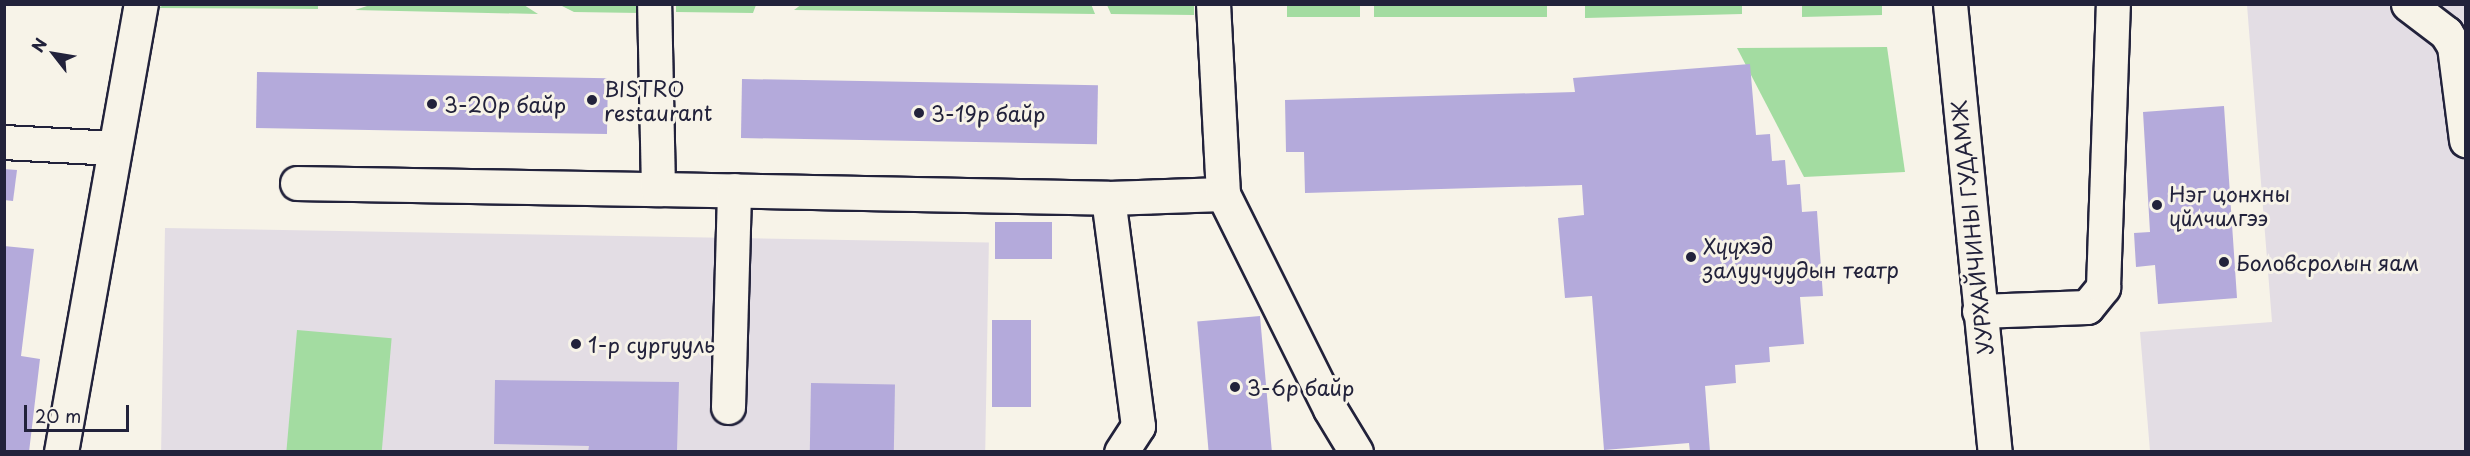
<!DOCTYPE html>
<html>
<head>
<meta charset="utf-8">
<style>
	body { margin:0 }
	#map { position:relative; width:2470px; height:456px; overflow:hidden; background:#f7f3e8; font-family:"Playpen Sans",sans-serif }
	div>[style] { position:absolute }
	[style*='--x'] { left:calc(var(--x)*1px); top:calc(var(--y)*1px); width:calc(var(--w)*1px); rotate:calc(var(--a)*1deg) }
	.built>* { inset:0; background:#e3dde4; transform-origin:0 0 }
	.green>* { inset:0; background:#a3dca1; transform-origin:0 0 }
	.building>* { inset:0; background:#b4aadb; transform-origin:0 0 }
	.roads { filter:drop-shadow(2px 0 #22223b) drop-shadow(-2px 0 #22223b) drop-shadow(0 2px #22223b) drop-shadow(0 -2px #22223b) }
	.minor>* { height:33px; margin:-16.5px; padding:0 16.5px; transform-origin:16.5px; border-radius:16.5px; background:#f7f3e8 }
	.dots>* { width:16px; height:16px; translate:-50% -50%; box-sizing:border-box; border:3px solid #f7f3e8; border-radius:50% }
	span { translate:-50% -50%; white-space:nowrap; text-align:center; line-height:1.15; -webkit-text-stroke:6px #f7f3e8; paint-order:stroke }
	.poi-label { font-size:21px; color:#22223b }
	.left { translate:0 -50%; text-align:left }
	.street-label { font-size:21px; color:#22223b }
	.frame { position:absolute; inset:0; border:6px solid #22223b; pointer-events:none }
	.north { position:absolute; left:24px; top:24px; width:60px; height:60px; -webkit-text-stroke:4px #f7f3e8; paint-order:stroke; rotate:301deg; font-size:16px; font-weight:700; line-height:24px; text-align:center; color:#22223b }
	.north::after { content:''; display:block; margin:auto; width:21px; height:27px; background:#22223b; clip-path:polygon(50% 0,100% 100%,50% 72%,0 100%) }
	.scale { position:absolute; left:24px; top:405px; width:105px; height:27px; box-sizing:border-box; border:3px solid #22223b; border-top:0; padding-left:8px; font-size:18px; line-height:21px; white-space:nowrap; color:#22223b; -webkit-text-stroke:4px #f7f3e8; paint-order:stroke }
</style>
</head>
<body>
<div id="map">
	<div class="built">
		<div style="clip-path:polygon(2247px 5px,2465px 5px,2465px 451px,2150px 451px,2140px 332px,2272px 322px)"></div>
		<div style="left:165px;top:228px;width:824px;height:224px;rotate:1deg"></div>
	</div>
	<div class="green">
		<div style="clip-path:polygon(802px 4px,1091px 4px,1095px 14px,794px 10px)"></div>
		<div style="clip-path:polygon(164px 5px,318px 4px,318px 9px,158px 8px)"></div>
		<div style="clip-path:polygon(370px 5px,524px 5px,538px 14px,355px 10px)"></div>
		<div style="clip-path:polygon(560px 5px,640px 5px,640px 13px,574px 12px)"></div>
		<div style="clip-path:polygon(676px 5px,676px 4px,756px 5px,753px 13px,676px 12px)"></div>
		<div style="clip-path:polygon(1107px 5px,1194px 5px,1194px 15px,1111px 14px)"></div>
		<div style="left:1287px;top:5px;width:73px;height:12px"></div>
		<div style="left:1374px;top:5px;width:173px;height:12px"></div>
		<div style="clip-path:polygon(1585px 5px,1742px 5px,1742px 14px,1585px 18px)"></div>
		<div style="clip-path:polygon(1802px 5px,1882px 5px,1882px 15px,1802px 17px)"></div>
		<div style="clip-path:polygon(1887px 47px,1905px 172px,1804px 177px,1737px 48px)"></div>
		<div style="left:297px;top:330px;width:95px;height:121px;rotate:5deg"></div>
	</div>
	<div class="building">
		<div style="clip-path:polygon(1750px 64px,1756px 135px,1770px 134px,1772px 161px,1785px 160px,1787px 185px,1800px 184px,1802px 212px,1817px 211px,1823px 296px,1800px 297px,1804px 344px,1769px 347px,1770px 362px,1735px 365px,1736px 383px,1705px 386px,1710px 452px,1690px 452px,1689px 443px,1604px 450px,1592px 296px,1565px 298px,1558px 218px,1584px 215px,1582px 185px,1305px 193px,1304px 152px,1286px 152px,1285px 100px,1575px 92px,1573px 78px)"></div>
		<div style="left:257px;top:72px;width:351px;height:56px;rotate:1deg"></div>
		<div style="left:742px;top:79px;width:356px;height:59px;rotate:1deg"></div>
		<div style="clip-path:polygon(2224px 106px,2237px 298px,2158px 304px,2155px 265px,2136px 267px,2134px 233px,2150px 232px,2143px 112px)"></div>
		<div style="clip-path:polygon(4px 169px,17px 170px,13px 201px,4px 200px)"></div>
		<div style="left:995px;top:222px;width:57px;height:37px"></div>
		<div style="clip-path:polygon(4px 246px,34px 249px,21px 356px,40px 359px,29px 452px,4px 452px)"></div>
		<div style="left:1260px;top:316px;width:137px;height:63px;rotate:85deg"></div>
		<div style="left:992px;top:320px;width:39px;height:87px"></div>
		<div style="clip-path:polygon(495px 380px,679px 382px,677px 451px,588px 452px,589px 446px,494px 444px)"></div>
		<div style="left:811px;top:383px;width:84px;height:69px;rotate:1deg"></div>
	</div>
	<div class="roads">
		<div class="minor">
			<div style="--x:1950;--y:4;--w:450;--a:84.3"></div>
			<div style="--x:2408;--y:4;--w:48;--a:37.3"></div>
			<div style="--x:2446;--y:33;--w:15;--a:58"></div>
			<div style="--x:2454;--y:46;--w:95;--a:82.7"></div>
			<div style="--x:4;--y:142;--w:110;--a:3.1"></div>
			<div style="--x:297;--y:183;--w:361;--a:1"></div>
			<div style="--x:658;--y:189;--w:185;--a:-91.2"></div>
			<div style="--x:658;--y:189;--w:450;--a:1.1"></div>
			<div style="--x:1108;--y:198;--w:115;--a:-2"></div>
			<div style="--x:1223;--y:194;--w:190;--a:-93"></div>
			<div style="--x:1223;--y:194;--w:240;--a:63.5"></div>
			<div style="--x:1330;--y:409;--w:50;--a:58.8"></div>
			<div style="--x:1108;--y:198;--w:230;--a:82.5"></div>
			<div style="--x:1138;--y:426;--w:31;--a:123"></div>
			<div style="--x:1979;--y:311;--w:108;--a:-2.1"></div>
			<div style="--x:2087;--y:307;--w:26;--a:-51"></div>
			<div style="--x:2103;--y:287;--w:283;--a:-88"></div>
			<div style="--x:728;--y:407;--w:217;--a:-88.4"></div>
			<div style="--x:61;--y:452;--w:455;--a:-79.9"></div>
		</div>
	</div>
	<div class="dots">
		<div style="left:592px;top:100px;background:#22223b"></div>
		<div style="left:432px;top:104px;background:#22223b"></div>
		<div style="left:919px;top:113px;background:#22223b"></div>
		<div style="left:2157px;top:205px;background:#22223b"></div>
		<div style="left:1691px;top:257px;background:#22223b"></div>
		<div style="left:2224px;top:262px;background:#22223b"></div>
		<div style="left:576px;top:344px;background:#22223b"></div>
		<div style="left:1235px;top:387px;background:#22223b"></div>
	</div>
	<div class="poi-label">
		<span class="left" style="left:604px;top:100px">BISTRO<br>restaurant</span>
		<span class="left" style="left:444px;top:104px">3-20р байр</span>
		<span class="left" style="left:931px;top:113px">3-19р байр</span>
		<span class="left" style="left:2169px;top:205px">Нэг цонхны<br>үйлчилгээ</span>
		<span class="left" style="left:1703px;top:257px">Хүүхэд<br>залуучуудын театр</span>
		<span class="left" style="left:2236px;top:262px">Боловсролын яам</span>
		<span class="left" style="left:588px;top:344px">1-р сургууль</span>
		<span class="left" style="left:1247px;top:387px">3-6р байр</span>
	</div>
	<div class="street-label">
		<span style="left:1971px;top:228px;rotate:-96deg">УУРХАЙЧИНЫ ГУДАМЖ</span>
	</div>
	<div class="frame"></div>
	<div class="north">N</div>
	<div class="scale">20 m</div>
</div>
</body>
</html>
